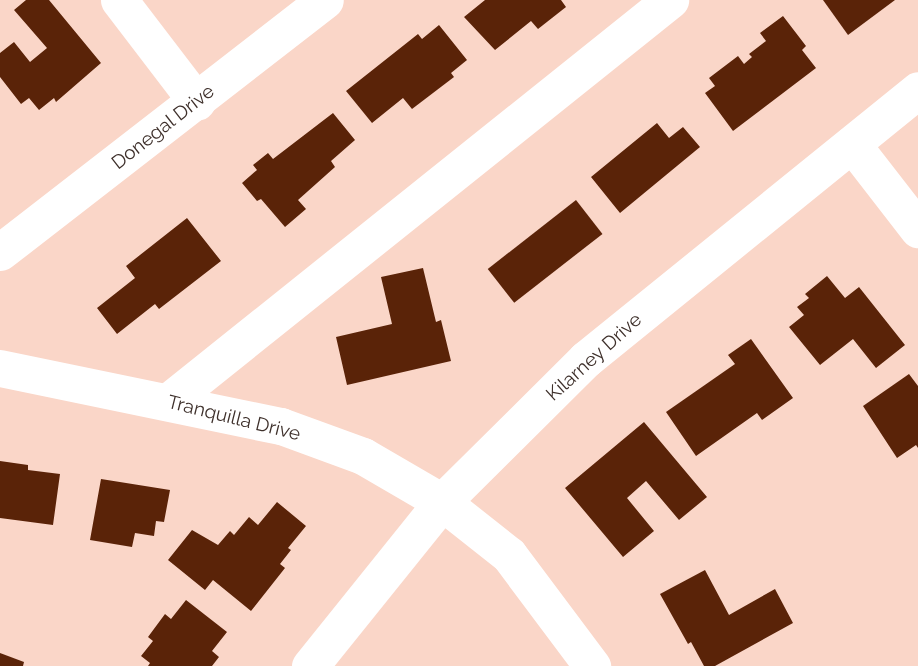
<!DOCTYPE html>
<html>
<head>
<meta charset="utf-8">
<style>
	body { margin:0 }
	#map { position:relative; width:918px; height:666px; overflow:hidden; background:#fad6c8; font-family:Raleway,sans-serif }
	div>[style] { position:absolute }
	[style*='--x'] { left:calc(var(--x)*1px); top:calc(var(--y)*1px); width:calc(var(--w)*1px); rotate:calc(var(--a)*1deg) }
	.building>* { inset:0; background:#5a2308; transform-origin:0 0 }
	.minor>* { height:37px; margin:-18.5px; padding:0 18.5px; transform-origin:18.5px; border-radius:18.5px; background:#fff }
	span { translate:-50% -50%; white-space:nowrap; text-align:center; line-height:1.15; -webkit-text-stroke:7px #fff; paint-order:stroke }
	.street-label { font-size:19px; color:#3e302b }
</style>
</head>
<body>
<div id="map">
	<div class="building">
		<div style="clip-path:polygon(26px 0,49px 0,101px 63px,56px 102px,54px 98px,39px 110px,29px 98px,21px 104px,0 77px,0 53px,14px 42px,30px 62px,47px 48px,14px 10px)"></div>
		<div style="clip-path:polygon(485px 0,561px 0,566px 7px,538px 29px,531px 21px,495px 50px,464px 17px)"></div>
		<div style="clip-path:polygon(823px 0,895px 0,848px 35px)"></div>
		<div style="clip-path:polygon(783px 16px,806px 46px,802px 50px,816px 68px,733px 131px,705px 93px,715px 86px,709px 78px,738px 56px,744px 64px,752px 57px,749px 54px,766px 41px,760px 33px)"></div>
		<div style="clip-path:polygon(439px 25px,467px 60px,451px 73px,454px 77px,412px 109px,403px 98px,372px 123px,346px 91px,418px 34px,422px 39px)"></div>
		<div style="clip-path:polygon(333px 113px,355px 140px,331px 161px,335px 167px,298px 200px,306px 209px,285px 227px,261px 199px,257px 201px,242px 183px,257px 170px,253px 165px,268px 153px,273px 159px)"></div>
		<div style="clip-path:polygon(657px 123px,669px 138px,683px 127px,700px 147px,620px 213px,591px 177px)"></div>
		<div style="left:576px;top:200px;width:43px;height:112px;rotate:52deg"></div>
		<div style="clip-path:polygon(187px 218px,221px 261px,159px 309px,155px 304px,117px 334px,97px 308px,135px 278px,126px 266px)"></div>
		<div style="clip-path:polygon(423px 268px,436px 322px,441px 320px,451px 361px,347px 385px,336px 337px,392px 324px,381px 277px)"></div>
		<div style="clip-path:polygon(827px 276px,845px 298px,859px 287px,905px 345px,876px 368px,853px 339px,820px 365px,789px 327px,804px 315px,797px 307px,809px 298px,805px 294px)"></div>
		<div style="clip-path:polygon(751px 339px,793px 398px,762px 420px,757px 413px,696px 456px,666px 412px,735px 364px,728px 355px)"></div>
		<div style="clip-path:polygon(909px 374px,918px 386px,918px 448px,916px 445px,897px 458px,863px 406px)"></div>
		<div style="clip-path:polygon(644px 422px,707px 497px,679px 520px,646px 481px,627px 498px,654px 531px,623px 557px,565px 488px)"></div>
		<div style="clip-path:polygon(0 461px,28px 465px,28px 470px,60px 474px,53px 525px,0 518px)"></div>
		<div style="clip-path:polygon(101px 479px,170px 490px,164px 522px,156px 521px,154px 536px,135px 533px,132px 547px,90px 540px)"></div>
		<div style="clip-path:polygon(277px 502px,306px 526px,288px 548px,291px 550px,280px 564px,285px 568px,251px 611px,213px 580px,205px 590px,168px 560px,192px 530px,218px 545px,230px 531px,234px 535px,249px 517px,258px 525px)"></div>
		<div style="clip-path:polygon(705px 570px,729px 615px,775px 589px,793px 623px,715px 666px,704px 666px,691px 642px,688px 644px,660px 594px)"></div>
		<div style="clip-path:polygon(186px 600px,227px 632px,212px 651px,219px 657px,212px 666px,148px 666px,150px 663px,141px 656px,153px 641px,148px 637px,165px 614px,171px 619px)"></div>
		<div style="clip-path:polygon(0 653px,24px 662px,23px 666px,0 666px)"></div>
	</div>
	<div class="minor">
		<div style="--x:119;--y:0;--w:128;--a:52.6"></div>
		<div style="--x:852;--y:144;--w:108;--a:52.2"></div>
		<div style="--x:0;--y:252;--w:411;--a:-37.8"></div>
		<div style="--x:0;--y:368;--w:287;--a:11.7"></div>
		<div style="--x:281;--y:426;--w:87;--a:20.1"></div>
		<div style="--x:363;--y:456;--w:91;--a:30.2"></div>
		<div style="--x:442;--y:502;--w:85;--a:38.3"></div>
		<div style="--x:509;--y:555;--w:139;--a:53.2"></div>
		<div style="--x:169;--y:401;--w:642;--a:-38.67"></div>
		<div style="--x:310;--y:666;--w:211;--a:-51.2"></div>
		<div style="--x:442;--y:502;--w:203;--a:-44.8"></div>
		<div style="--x:586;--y:359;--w:427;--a:-39"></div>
	</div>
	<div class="street-label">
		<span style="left:163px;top:127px;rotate:-38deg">Donegal Drive</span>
		<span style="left:594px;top:357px;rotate:-42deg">Kilarney Drive</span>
		<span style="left:234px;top:418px;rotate:14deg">Tranquilla Drive</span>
	</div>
</div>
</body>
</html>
